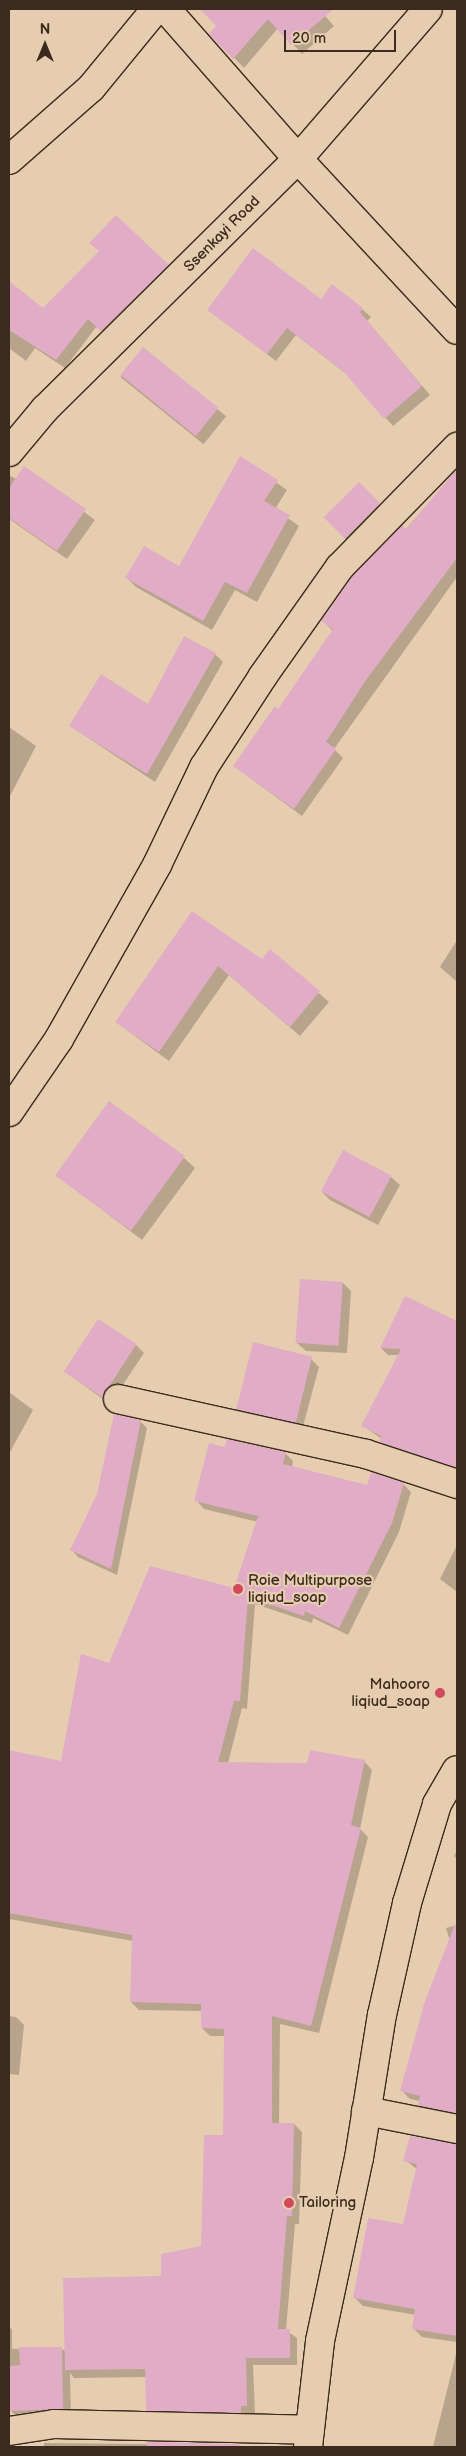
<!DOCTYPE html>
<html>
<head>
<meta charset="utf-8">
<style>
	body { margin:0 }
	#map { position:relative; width:466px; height:2456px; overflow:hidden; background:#e7cdaf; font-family:"Balsamiq Sans",sans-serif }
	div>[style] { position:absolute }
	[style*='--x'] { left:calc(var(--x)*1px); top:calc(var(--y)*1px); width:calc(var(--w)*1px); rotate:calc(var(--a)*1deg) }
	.shadow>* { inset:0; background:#0003; transform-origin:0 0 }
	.building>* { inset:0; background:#e1acc5; transform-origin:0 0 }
	.roads { filter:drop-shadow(1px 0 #3b2a1e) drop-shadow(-1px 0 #3b2a1e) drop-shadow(0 1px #3b2a1e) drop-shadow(0 -1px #3b2a1e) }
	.minor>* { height:28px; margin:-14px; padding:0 14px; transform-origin:14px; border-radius:14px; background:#e7cdaf }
	.dots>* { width:14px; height:14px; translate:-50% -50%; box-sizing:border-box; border:2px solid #e7cdaf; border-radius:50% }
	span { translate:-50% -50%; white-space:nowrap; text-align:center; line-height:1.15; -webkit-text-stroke:4.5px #e7cdaf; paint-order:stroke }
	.street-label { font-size:15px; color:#3b2a1e }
	.poi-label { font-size:15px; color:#3b2a1e }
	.left { translate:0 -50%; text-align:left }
	.right { translate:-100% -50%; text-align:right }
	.frame { position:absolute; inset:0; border:10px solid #3b2a1e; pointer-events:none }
	.north { position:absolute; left:20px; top:20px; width:50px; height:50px; -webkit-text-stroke:4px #e7cdaf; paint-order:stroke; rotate:0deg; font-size:14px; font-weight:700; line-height:20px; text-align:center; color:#3b2a1e }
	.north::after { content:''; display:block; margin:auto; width:18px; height:22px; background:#3b2a1e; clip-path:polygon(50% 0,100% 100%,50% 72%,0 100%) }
	.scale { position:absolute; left:284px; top:30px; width:112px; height:22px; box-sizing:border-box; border:2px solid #3b2a1e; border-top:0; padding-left:6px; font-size:15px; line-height:18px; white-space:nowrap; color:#3b2a1e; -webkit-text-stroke:4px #e7cdaf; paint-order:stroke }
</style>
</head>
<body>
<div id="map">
	<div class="shadow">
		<div style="clip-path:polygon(202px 9px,319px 9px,334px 26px,302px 54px,278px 28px,244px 68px,211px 34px,218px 26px)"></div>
		<div style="clip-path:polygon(168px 266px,176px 274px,110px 339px,97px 326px,65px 368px,35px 348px,26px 361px,9px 348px,9px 298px,16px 289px,43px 310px)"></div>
		<div style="clip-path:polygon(321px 300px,362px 309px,371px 317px,367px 321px,430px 395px,393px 426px,349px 376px,296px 335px,276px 361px,209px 309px)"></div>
		<div style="left:143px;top:349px;width:107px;height:36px;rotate:39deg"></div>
		<div style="clip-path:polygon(241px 458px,287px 490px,275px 509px,299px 526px,257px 602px,235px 590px,212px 630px,136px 587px,127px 578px,179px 568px)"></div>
		<div style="clip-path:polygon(25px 468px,95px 520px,67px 559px,9px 519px,9px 475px,16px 479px)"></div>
		<div style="clip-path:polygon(457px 472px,457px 577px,334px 749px,343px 758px,302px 816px,234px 766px,279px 711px,333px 631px,323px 621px)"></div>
		<div style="left:359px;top:484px;width:40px;height:48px;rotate:46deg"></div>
		<div style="clip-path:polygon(215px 654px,223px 662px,155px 782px,70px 726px,148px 705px)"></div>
		<div style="clip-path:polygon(9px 727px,36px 746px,9px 798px)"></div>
		<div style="clip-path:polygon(192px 913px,262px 960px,270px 951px,329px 1002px,300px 1036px,229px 975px,169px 1061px,116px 1022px)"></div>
		<div style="clip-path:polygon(457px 940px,457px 982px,440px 967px)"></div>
		<div style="clip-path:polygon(184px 1158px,195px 1168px,142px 1240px,56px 1175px)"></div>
		<div style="clip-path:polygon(391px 1177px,400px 1185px,378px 1225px,330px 1200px,322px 1192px)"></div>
		<div style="clip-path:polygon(343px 1283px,351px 1291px,347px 1353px,306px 1351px,297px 1343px)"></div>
		<div style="clip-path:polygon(406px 1297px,457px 1323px,457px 1472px,388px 1449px,382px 1439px,363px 1426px,399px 1355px,388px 1355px,381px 1348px)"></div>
		<div style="clip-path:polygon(136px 1345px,144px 1353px,110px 1404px,64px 1371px)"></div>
		<div style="clip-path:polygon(311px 1359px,319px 1367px,302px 1430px,245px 1417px,236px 1409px)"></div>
		<div style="clip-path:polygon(9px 1392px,33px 1410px,9px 1454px)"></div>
		<div style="clip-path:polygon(140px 1421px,147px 1428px,117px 1575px,78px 1557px,72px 1550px)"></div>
		<div style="clip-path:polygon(226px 1448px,285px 1453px,293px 1461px,292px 1468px,368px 1487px,403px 1484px,411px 1492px,399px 1532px,348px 1635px,313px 1618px,312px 1623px,255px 1604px,247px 1709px,242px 1708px,228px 1763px,308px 1765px,364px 1761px,372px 1770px,360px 1829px,368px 1837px,319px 2033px,280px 2024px,279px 2124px,294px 2124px,302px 2132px,299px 2224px,295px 2224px,286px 2330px,297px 2338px,297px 2365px,253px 2365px,255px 2413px,248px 2414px,248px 2420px,155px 2418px,147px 2410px,146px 2377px,74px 2378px,70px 2373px,71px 2416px,18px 2418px,10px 2410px,9px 2326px,12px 2330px,12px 2349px,61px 2348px,66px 2352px,202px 2247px,224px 2136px,225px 2036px,210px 2036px,202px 2028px,202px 2011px,139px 2010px,131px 2002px,133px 1941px,9px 1919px,9px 1752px,62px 1762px,110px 1664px,235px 1590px,258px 1522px,204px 1509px,196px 1500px)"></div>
		<div style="clip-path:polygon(457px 1545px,457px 1592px,440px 1579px)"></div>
		<div style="clip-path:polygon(457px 1850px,457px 1859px,454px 1856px)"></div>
		<div style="clip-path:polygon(457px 1925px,457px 2120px,427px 2113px,419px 2105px,420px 2101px,410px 2099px,402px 2091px,450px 1941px,446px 1928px)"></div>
		<div style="clip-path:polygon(9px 2016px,16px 2017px,24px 2025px,19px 2075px,9px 2074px)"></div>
		<div style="clip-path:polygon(457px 2145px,457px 2342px,422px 2337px,414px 2329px,416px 2315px,363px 2306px,355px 2298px,404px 2226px,417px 2169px,405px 2160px)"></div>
		<div style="clip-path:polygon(457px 2350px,457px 2447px,433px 2447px)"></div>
		<div style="clip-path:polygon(44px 2443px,239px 2445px,241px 2447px,44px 2447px)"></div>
	</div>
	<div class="building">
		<div style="clip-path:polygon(200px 9px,334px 9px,291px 45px,268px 19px,233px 59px,209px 34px,216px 26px)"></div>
		<div style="clip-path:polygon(116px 215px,169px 265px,101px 331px,88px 319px,56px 360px,9px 330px,9px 281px,43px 308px,99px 251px,89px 243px)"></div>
		<div style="clip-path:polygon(253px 248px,321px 299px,332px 284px,363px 308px,360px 312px,422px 386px,384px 419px,343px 371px,287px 328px,267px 354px,207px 310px)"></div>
		<div style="left:143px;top:347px;width:97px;height:36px;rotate:39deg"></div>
		<div style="clip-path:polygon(240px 456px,278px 480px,264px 501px,290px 515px,247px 593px,225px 582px,203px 621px,125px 578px,144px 546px,179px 566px)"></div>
		<div style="clip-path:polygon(24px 466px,86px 509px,57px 551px,9px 518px,9px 488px)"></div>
		<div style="clip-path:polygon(457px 469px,457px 558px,366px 680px,326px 742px,336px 749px,294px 809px,233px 766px,275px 706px,278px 709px,333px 629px,321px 621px,352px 577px,402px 525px,406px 529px)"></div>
		<div style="left:359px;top:482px;width:30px;height:50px;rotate:45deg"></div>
		<div style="clip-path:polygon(184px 636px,216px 653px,147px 774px,69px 726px,101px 674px,148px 704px)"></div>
		<div style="clip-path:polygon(192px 911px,262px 959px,270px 949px,320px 991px,290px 1027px,218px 966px,159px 1052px,115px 1022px)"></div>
		<div style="left:109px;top:1101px;width:94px;height:92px;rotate:36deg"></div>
		<div style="left:343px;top:1150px;width:55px;height:47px;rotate:28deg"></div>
		<div style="left:300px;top:1279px;width:43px;height:64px;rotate:4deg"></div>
		<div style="clip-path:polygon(405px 1296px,457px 1321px,457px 1468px,380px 1442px,381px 1436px,361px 1426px,401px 1349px,380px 1348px)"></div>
		<div style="left:98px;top:1319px;width:46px;height:63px;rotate:33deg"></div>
		<div style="left:253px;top:1342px;width:61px;height:69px;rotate:14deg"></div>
		<div style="clip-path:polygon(114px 1414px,141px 1420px,111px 1569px,70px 1550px,97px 1494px)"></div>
		<div style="clip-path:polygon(227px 1439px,286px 1452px,283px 1464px,367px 1485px,371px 1472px,404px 1483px,392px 1523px,339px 1628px,305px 1611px,304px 1616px,248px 1597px,240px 1701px,234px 1701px,218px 1762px,307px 1763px,310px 1750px,365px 1760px,351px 1825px,361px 1828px,311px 2026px,272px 2016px,272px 2123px,294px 2123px,292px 2216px,287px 2216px,278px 2329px,290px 2329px,290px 2358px,246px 2358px,247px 2406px,241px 2406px,241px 2413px,146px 2411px,145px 2369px,65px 2370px,63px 2278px,161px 2276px,161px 2254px,201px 2246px,204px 2135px,223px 2135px,224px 2029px,201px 2028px,201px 2004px,130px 2002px,132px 1935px,9px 1913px,9px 1750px,61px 1761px,81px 1654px,109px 1663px,150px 1566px,234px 1588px,258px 1516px,194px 1501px,209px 1443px,225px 1447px)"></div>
		<div style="clip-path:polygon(455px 1924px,457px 1925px,457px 2113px,418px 2105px,420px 2096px,400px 2091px,424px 2004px)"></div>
		<div style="clip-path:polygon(410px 2136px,457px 2144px,457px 2336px,412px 2329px,415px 2309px,353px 2298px,368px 2218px,403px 2224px,417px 2164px,403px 2161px)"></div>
		<div style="clip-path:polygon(19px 2347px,62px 2347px,63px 2409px,9px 2411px,9px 2366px,20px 2365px)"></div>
		<div style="clip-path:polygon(147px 2442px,239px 2444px,239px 2447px,147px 2447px)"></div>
	</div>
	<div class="roads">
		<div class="minor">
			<div style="--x:166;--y:9;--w:200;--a:48.7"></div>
			<div style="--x:298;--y:159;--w:233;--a:47.1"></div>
			<div style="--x:9;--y:160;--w:109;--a:-41.3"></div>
			<div style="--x:91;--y:88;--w:102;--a:-50.6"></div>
			<div style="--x:9;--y:452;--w:56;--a:-50.1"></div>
			<div style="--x:45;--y:409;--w:356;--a:-44.7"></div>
			<div style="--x:298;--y:159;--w:198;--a:-49.1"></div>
			<div style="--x:9;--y:1112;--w:88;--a:-55.6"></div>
			<div style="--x:59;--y:1039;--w:200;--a:-60.6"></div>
			<div style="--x:157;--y:865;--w:109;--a:-64.4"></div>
			<div style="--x:204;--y:767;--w:108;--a:-57"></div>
			<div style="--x:263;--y:676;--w:133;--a:-54.8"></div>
			<div style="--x:340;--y:567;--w:168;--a:-45.7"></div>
			<div style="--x:118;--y:1399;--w:254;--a:12.5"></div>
			<div style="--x:366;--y:1454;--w:96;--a:18.2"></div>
			<div style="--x:366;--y:2111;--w:93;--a:11.2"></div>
			<div style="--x:9;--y:2431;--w:46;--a:-8.8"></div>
			<div style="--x:54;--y:2424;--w:256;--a:1.3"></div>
			<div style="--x:308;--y:2447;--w:107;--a:-83.5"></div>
			<div style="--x:320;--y:2341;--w:187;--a:-78"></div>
			<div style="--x:359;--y:2158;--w:145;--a:-80.9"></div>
			<div style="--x:382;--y:2015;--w:115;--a:-77.4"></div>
			<div style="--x:407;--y:1903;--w:103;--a:-73.1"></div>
			<div style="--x:437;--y:1804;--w:39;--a:-60"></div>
		</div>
	</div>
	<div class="dots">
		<div style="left:238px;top:1589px;background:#d1495b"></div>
		<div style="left:440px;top:1693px;background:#d1495b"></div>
		<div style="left:289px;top:2203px;background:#d1495b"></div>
	</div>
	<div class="street-label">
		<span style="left:222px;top:234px;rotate:-45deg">Ssenkayi Road</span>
	</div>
	<div class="poi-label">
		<span class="left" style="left:248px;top:1589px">Roie Multipurpose<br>liqiud_soap</span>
		<span class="right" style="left:430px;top:1693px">Mahooro<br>liqiud_soap</span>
		<span class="left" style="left:299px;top:2203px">Tailoring</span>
	</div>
	<div class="frame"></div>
	<div class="north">N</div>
	<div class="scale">20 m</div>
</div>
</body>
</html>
